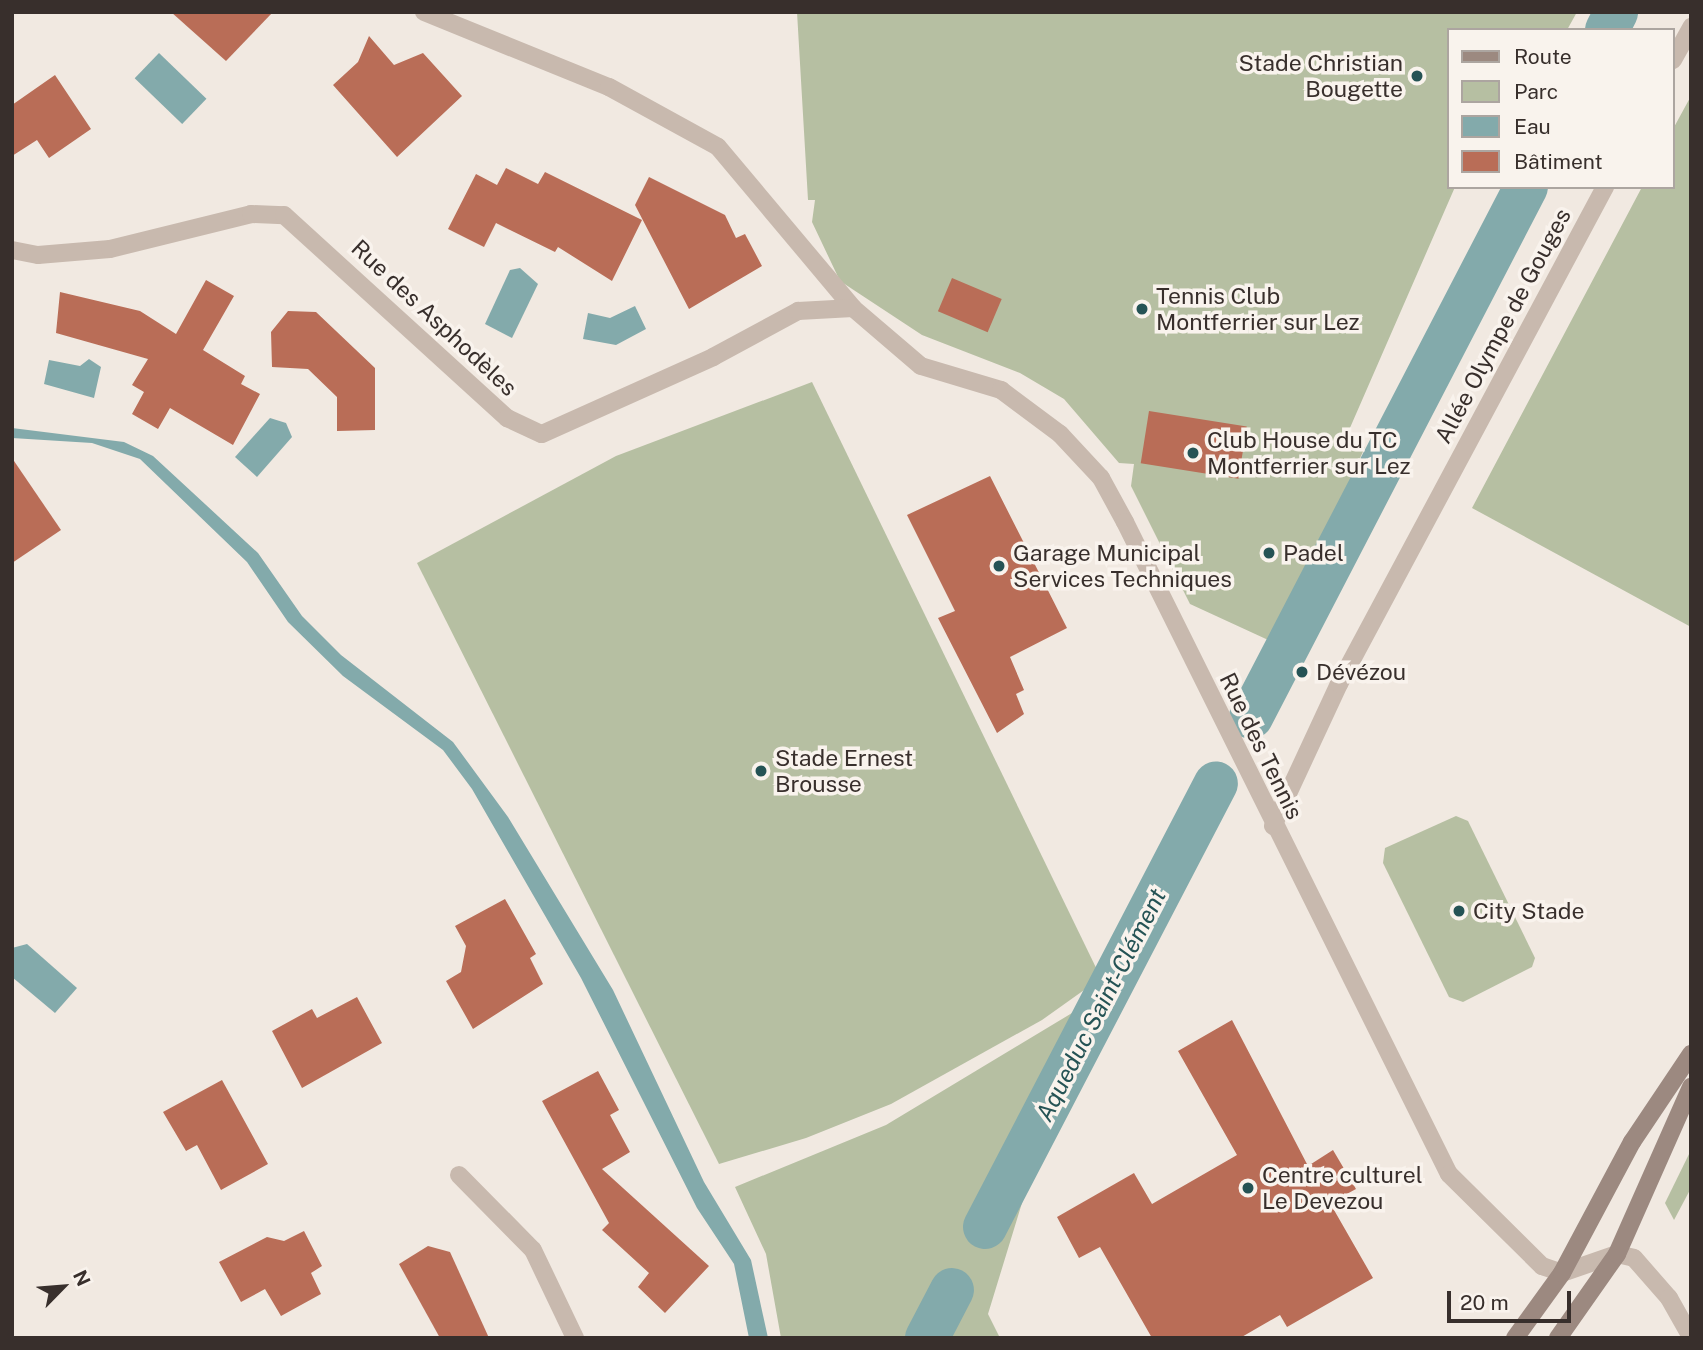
<!DOCTYPE html>
<html>
<head>
<meta charset="utf-8">
<style>
	body { margin:0 }
	#map { position:relative; width:1703px; height:1350px; overflow:hidden; background:#f1e9e1; font-family:"Public Sans",sans-serif }
	div>[style] { position:absolute }
	[style*='--x'] { left:calc(var(--x)*1px); top:calc(var(--y)*1px); width:calc(var(--w)*1px); rotate:calc(var(--a)*1deg) }
	.green>* { inset:0; background:#b6bfa2 }
	.water>* { inset:0; background:#83aaab; transform-origin:0 0 }
	.canal>* { height:44px; margin:-22px; padding:0 22px; transform-origin:22px; border-radius:22px; background:#83aaab }
	.building>* { inset:0; background:#b96d57; transform-origin:0 0 }
	.street>* { height:18px; margin:-9px; padding:0 9px; transform-origin:9px; border-radius:9px; background:#c8b9ae }
	.secondary>* { height:18px; margin:-9px; padding:0 9px; transform-origin:9px; border-radius:9px; background:#9c8980 }
	.dots>* { width:19px; height:19px; translate:-50% -50%; box-sizing:border-box; border:4px solid #f9f3ed; border-radius:50% }
	span { translate:-50% -50%; white-space:nowrap; text-align:center; line-height:1.15; -webkit-text-stroke:7px #f9f3ed; paint-order:stroke }
	.poi-label { font-size:23px; color:#382f2c }
	.right { translate:-100% -50%; text-align:right }
	.left { translate:0 -50%; text-align:left }
	.street-label { font-size:23px; color:#382f2c }
	.water-label { font-size:24px; color:#255355; font-style:italic }
	.frame { position:absolute; inset:0; border:14px solid #382f2c; pointer-events:none }
	.legend { position:absolute; left:1447px; top:28px; width:228px; height:161px; box-sizing:border-box; background:#f9f3ed; border:2px solid #aca5a0; margin:0; padding:9px 12px; list-style:none; font-size:21px; color:#382f2c }
	.legend li { display:flex; align-items:center; gap:14px; height:35px }
	.legend b { width:35px; border:2px solid #aca5a0 }
	.north { position:absolute; left:28px; top:1252px; width:70px; height:70px; -webkit-text-stroke:5px #f9f3ed; paint-order:stroke; rotate:65deg; font-size:19px; font-weight:700; line-height:28px; text-align:center; color:#382f2c }
	.north::after { content:''; display:block; margin:auto; width:24px; height:32px; background:#382f2c; clip-path:polygon(50% 0,100% 100%,50% 72%,0 100%) }
	.scale { position:absolute; left:1447px; top:1291px; width:124px; height:32px; box-sizing:border-box; border:4px solid #382f2c; border-top:0; padding-left:9px; font-size:21px; line-height:24px; white-space:nowrap; color:#382f2c; -webkit-text-stroke:5px #f9f3ed; paint-order:stroke }
</style>
</head>
<body>
<div id="map">
	<div class="green">
		<div style="clip-path:polygon(797px 12px,1577px 12px,1567px 30px,1449px 30px,1449px 187px,1455px 187px,1346px 437px,1365px 447px,1277px 644px,1190px 604px,1131px 486px,1134px 464px,1119px 463px,1064px 399px,1020px 373px,922px 335px,840px 281px,812px 222px,815px 200px,808px 200px)"></div>
		<div style="clip-path:polygon(1691px 96px,1691px 627px,1472px 508px,1642px 187px,1673px 187px,1673px 129px)"></div>
		<div style="clip-path:polygon(812px 382px,1101px 978px,1042px 1020px,891px 1104px,806px 1138px,719px 1164px,417px 563px,616px 456px)"></div>
		<div style="clip-path:polygon(1456px 816px,1468px 821px,1535px 958px,1532px 967px,1463px 1002px,1449px 997px,1383px 863px,1385px 848px)"></div>
		<div style="clip-path:polygon(1082px 1007px,988px 1314px,1000px 1338px,781px 1338px,766px 1254px,735px 1187px,886px 1125px)"></div>
		<div style="clip-path:polygon(1691px 1150px,1691px 1188px,1674px 1220px,1665px 1203px)"></div>
	</div>
	<div class="water">
		<div style="left:159px;top:53px;width:66px;height:35px;rotate:44deg"></div>
		<div style="clip-path:polygon(520px 268px,538px 284px,512px 338px,485px 324px,510px 270px)"></div>
		<div style="clip-path:polygon(635px 306px,646px 329px,616px 345px,583px 339px,588px 313px,610px 318px)"></div>
		<div style="clip-path:polygon(89px 359px,101px 367px,94px 398px,44px 384px,49px 360px,80px 366px)"></div>
		<div style="clip-path:polygon(270px 418px,286px 423px,292px 437px,257px 477px,235px 457px)"></div>
		<div style="clip-path:polygon(12px 428px,124px 442px,153px 456px,258px 553px,302px 616px,341px 655px,453px 742px,508px 817px,613px 990px,704px 1182px,751px 1260px,768px 1338px,749px 1338px,734px 1264px,697px 1208px,581px 978px,472px 789px,443px 750px,343px 676px,288px 622px,247px 562px,140px 459px,92px 443px,12px 438px)"></div>
		<div style="clip-path:polygon(27px 944px,77px 988px,55px 1013px,12px 977px,12px 948px)"></div>
	</div>
	<div class="canal">
		<div style="--x:1607;--y:30;--w:20;--a:-63"></div>
		<div style="--x:1251;--y:717;--w:597;--a:-62.58"></div>
		<div style="--x:985;--y:1227;--w:500;--a:-62.5"></div>
		<div style="--x:927;--y:1338;--w:54;--a:-62.5"></div>
	</div>
	<div class="building">
		<div style="clip-path:polygon(171px 12px,273px 12px,226px 61px)"></div>
		<div style="clip-path:polygon(369px 36px,394px 65px,423px 53px,462px 96px,397px 157px,333px 85px,358px 62px)"></div>
		<div style="clip-path:polygon(55px 75px,91px 129px,49px 158px,37px 140px,12px 156px,12px 105px)"></div>
		<div style="clip-path:polygon(506px 168px,538px 184px,545px 172px,642px 220px,612px 281px,558px 247px,555px 252px,496px 223px,484px 247px,448px 229px,476px 174px,497px 185px)"></div>
		<div style="clip-path:polygon(649px 177px,725px 215px,736px 238px,745px 234px,762px 266px,689px 309px,635px 205px)"></div>
		<div style="left:952px;top:278px;width:54px;height:36px;rotate:23deg"></div>
		<div style="clip-path:polygon(206px 280px,234px 296px,203px 350px,245px 376px,241px 384px,260px 394px,233px 445px,170px 408px,158px 429px,132px 414px,144px 392px,132px 385px,148px 359px,56px 333px,60px 292px,140px 311px,176px 334px)"></div>
		<div style="clip-path:polygon(288px 311px,316px 312px,375px 368px,375px 430px,337px 431px,337px 397px,308px 369px,272px 367px,271px 332px)"></div>
		<div style="left:1149px;top:411px;width:99px;height:53px;rotate:9deg"></div>
		<div style="clip-path:polygon(12px 458px,61px 530px,12px 563px)"></div>
		<div style="clip-path:polygon(990px 476px,1067px 628px,1010px 657px,1024px 690px,1016px 694px,1024px 714px,997px 733px,938px 618px,955px 611px,907px 515px)"></div>
		<div style="clip-path:polygon(505px 899px,536px 954px,530px 958px,543px 984px,473px 1029px,446px 981px,461px 972px,466px 946px,455px 926px)"></div>
		<div style="clip-path:polygon(357px 997px,382px 1043px,302px 1088px,272px 1031px,312px 1009px,317px 1018px)"></div>
		<div style="clip-path:polygon(1232px 1020px,1308px 1166px,1333px 1150px,1356px 1189px,1330px 1203px,1373px 1278px,1287px 1327px,1280px 1315px,1240px 1338px,1152px 1338px,1100px 1247px,1079px 1258px,1057px 1217px,1134px 1173px,1152px 1204px,1237px 1155px,1178px 1051px)"></div>
		<div style="clip-path:polygon(598px 1071px,619px 1110px,610px 1115px,630px 1152px,602px 1169px,709px 1266px,665px 1313px,638px 1287px,649px 1273px,602px 1230px,609px 1223px,542px 1101px)"></div>
		<div style="clip-path:polygon(222px 1080px,268px 1164px,221px 1190px,197px 1145px,186px 1151px,163px 1112px)"></div>
		<div style="clip-path:polygon(304px 1231px,322px 1266px,311px 1273px,321px 1294px,281px 1316px,265px 1289px,241px 1302px,219px 1262px,267px 1237px,284px 1241px)"></div>
		<div style="clip-path:polygon(428px 1246px,450px 1252px,489px 1338px,440px 1338px,399px 1264px)"></div>
	</div>
	<div class="street">
		<div style="--x:424;--y:12;--w:200;--a:22.1"></div>
		<div style="--x:609;--y:87;--w:124;--a:28.8"></div>
		<div style="--x:718;--y:147;--w:210;--a:50"></div>
		<div style="--x:853;--y:308;--w:89;--a:40.5"></div>
		<div style="--x:921;--y:366;--w:84;--a:16.7"></div>
		<div style="--x:1001;--y:390;--w:74;--a:36.7"></div>
		<div style="--x:1060;--y:434;--w:60;--a:47"></div>
		<div style="--x:1101;--y:478;--w:50;--a:61.4"></div>
		<div style="--x:1125;--y:522;--w:728;--a:63.58"></div>
		<div style="--x:1449;--y:1174;--w:131;--a:44.7"></div>
		<div style="--x:1542;--y:1266;--w:21;--a:19"></div>
		<div style="--x:1562;--y:1273;--w:58;--a:-19.1"></div>
		<div style="--x:1617;--y:1254;--w:17;--a:13"></div>
		<div style="--x:1634;--y:1258;--w:53;--a:48.8"></div>
		<div style="--x:1669;--y:1298;--w:45;--a:60.6"></div>
		<div style="--x:1673;--y:60;--w:38;--a:-61"></div>
		<div style="--x:12;--y:250;--w:26;--a:11"></div>
		<div style="--x:38;--y:255;--w:72;--a:-4.8"></div>
		<div style="--x:110;--y:249;--w:145;--a:-13.9"></div>
		<div style="--x:251;--y:214;--w:33;--a:2"></div>
		<div style="--x:284;--y:215;--w:302;--a:42.3"></div>
		<div style="--x:507;--y:418;--w:38;--a:25"></div>
		<div style="--x:542;--y:434;--w:188;--a:-24.2"></div>
		<div style="--x:713;--y:357;--w:97;--a:-28.4"></div>
		<div style="--x:798;--y:311;--w:55;--a:-3.1"></div>
		<div style="--x:1273;--y:826;--w:157;--a:-65.1"></div>
		<div style="--x:1339;--y:684;--w:564;--a:-61.84"></div>
		<div style="--x:459;--y:1175;--w:105;--a:45.4"></div>
		<div style="--x:533;--y:1250;--w:98;--a:64.5"></div>
	</div>
	<div class="secondary">
		<div style="--x:1515;--y:1338;--w:80;--a:-54.1"></div>
		<div style="--x:1562;--y:1273;--w:149;--a:-61.9"></div>
		<div style="--x:1632;--y:1142;--w:106;--a:-56.2"></div>
		<div style="--x:1558;--y:1338;--w:103;--a:-54.9"></div>
		<div style="--x:1617;--y:1254;--w:183;--a:-66.1"></div>
	</div>
	<div class="dots">
		<div style="left:1417px;top:76px;background:#255355"></div>
		<div style="left:1142px;top:309px;background:#255355"></div>
		<div style="left:1193px;top:453px;background:#255355"></div>
		<div style="left:1269px;top:553px;background:#255355"></div>
		<div style="left:999px;top:566px;background:#255355"></div>
		<div style="left:1302px;top:672px;background:#255355"></div>
		<div style="left:761px;top:771px;background:#255355"></div>
		<div style="left:1459px;top:911px;background:#255355"></div>
		<div style="left:1248px;top:1188px;background:#255355"></div>
	</div>
	<div class="poi-label">
		<span class="right" style="left:1403px;top:76px">Stade Christian<br>Bougette</span>
		<span class="left" style="left:1156px;top:309px">Tennis Club<br>Montferrier sur Lez</span>
		<span class="left" style="left:1207px;top:453px">Club House du TC<br>Montferrier sur Lez</span>
		<span class="left" style="left:1013px;top:566px">Garage Municipal<br>Services Techniques</span>
		<span class="left" style="left:1283px;top:553px">Padel</span>
		<span class="left" style="left:1316px;top:672px">Dévézou</span>
		<span class="left" style="left:775px;top:771px">Stade Ernest<br>Brousse</span>
		<span class="left" style="left:1473px;top:911px">City Stade</span>
		<span class="left" style="left:1262px;top:1188px">Centre culturel<br>Le Devezou</span>
	</div>
	<div class="street-label">
		<span style="left:434px;top:318px;rotate:43deg">Rue des Asphodèles</span>
		<span style="left:1503px;top:326px;rotate:-62deg">Allée Olympe de Gouges</span>
		<span style="left:1261px;top:746px;rotate:64deg">Rue des Tennis</span>
	</div>
	<div class="water-label">
		<span style="left:1101px;top:1005px;rotate:-63deg">Aqueduc Saint-Clément</span>
	</div>
	<div class="frame"></div>
	<ul class="legend">
	<li><b style="height:9px;background:#9c8980"></b>Route</li>
	<li><b style="height:19px;background:#b6bfa2"></b>Parc</li>
	<li><b style="height:19px;background:#83aaab"></b>Eau</li>
	<li><b style="height:19px;background:#b96d57"></b>Bâtiment</li>
	</ul>
	<div class="north">N</div>
	<div class="scale">20 m</div>
</div>
</body>
</html>
